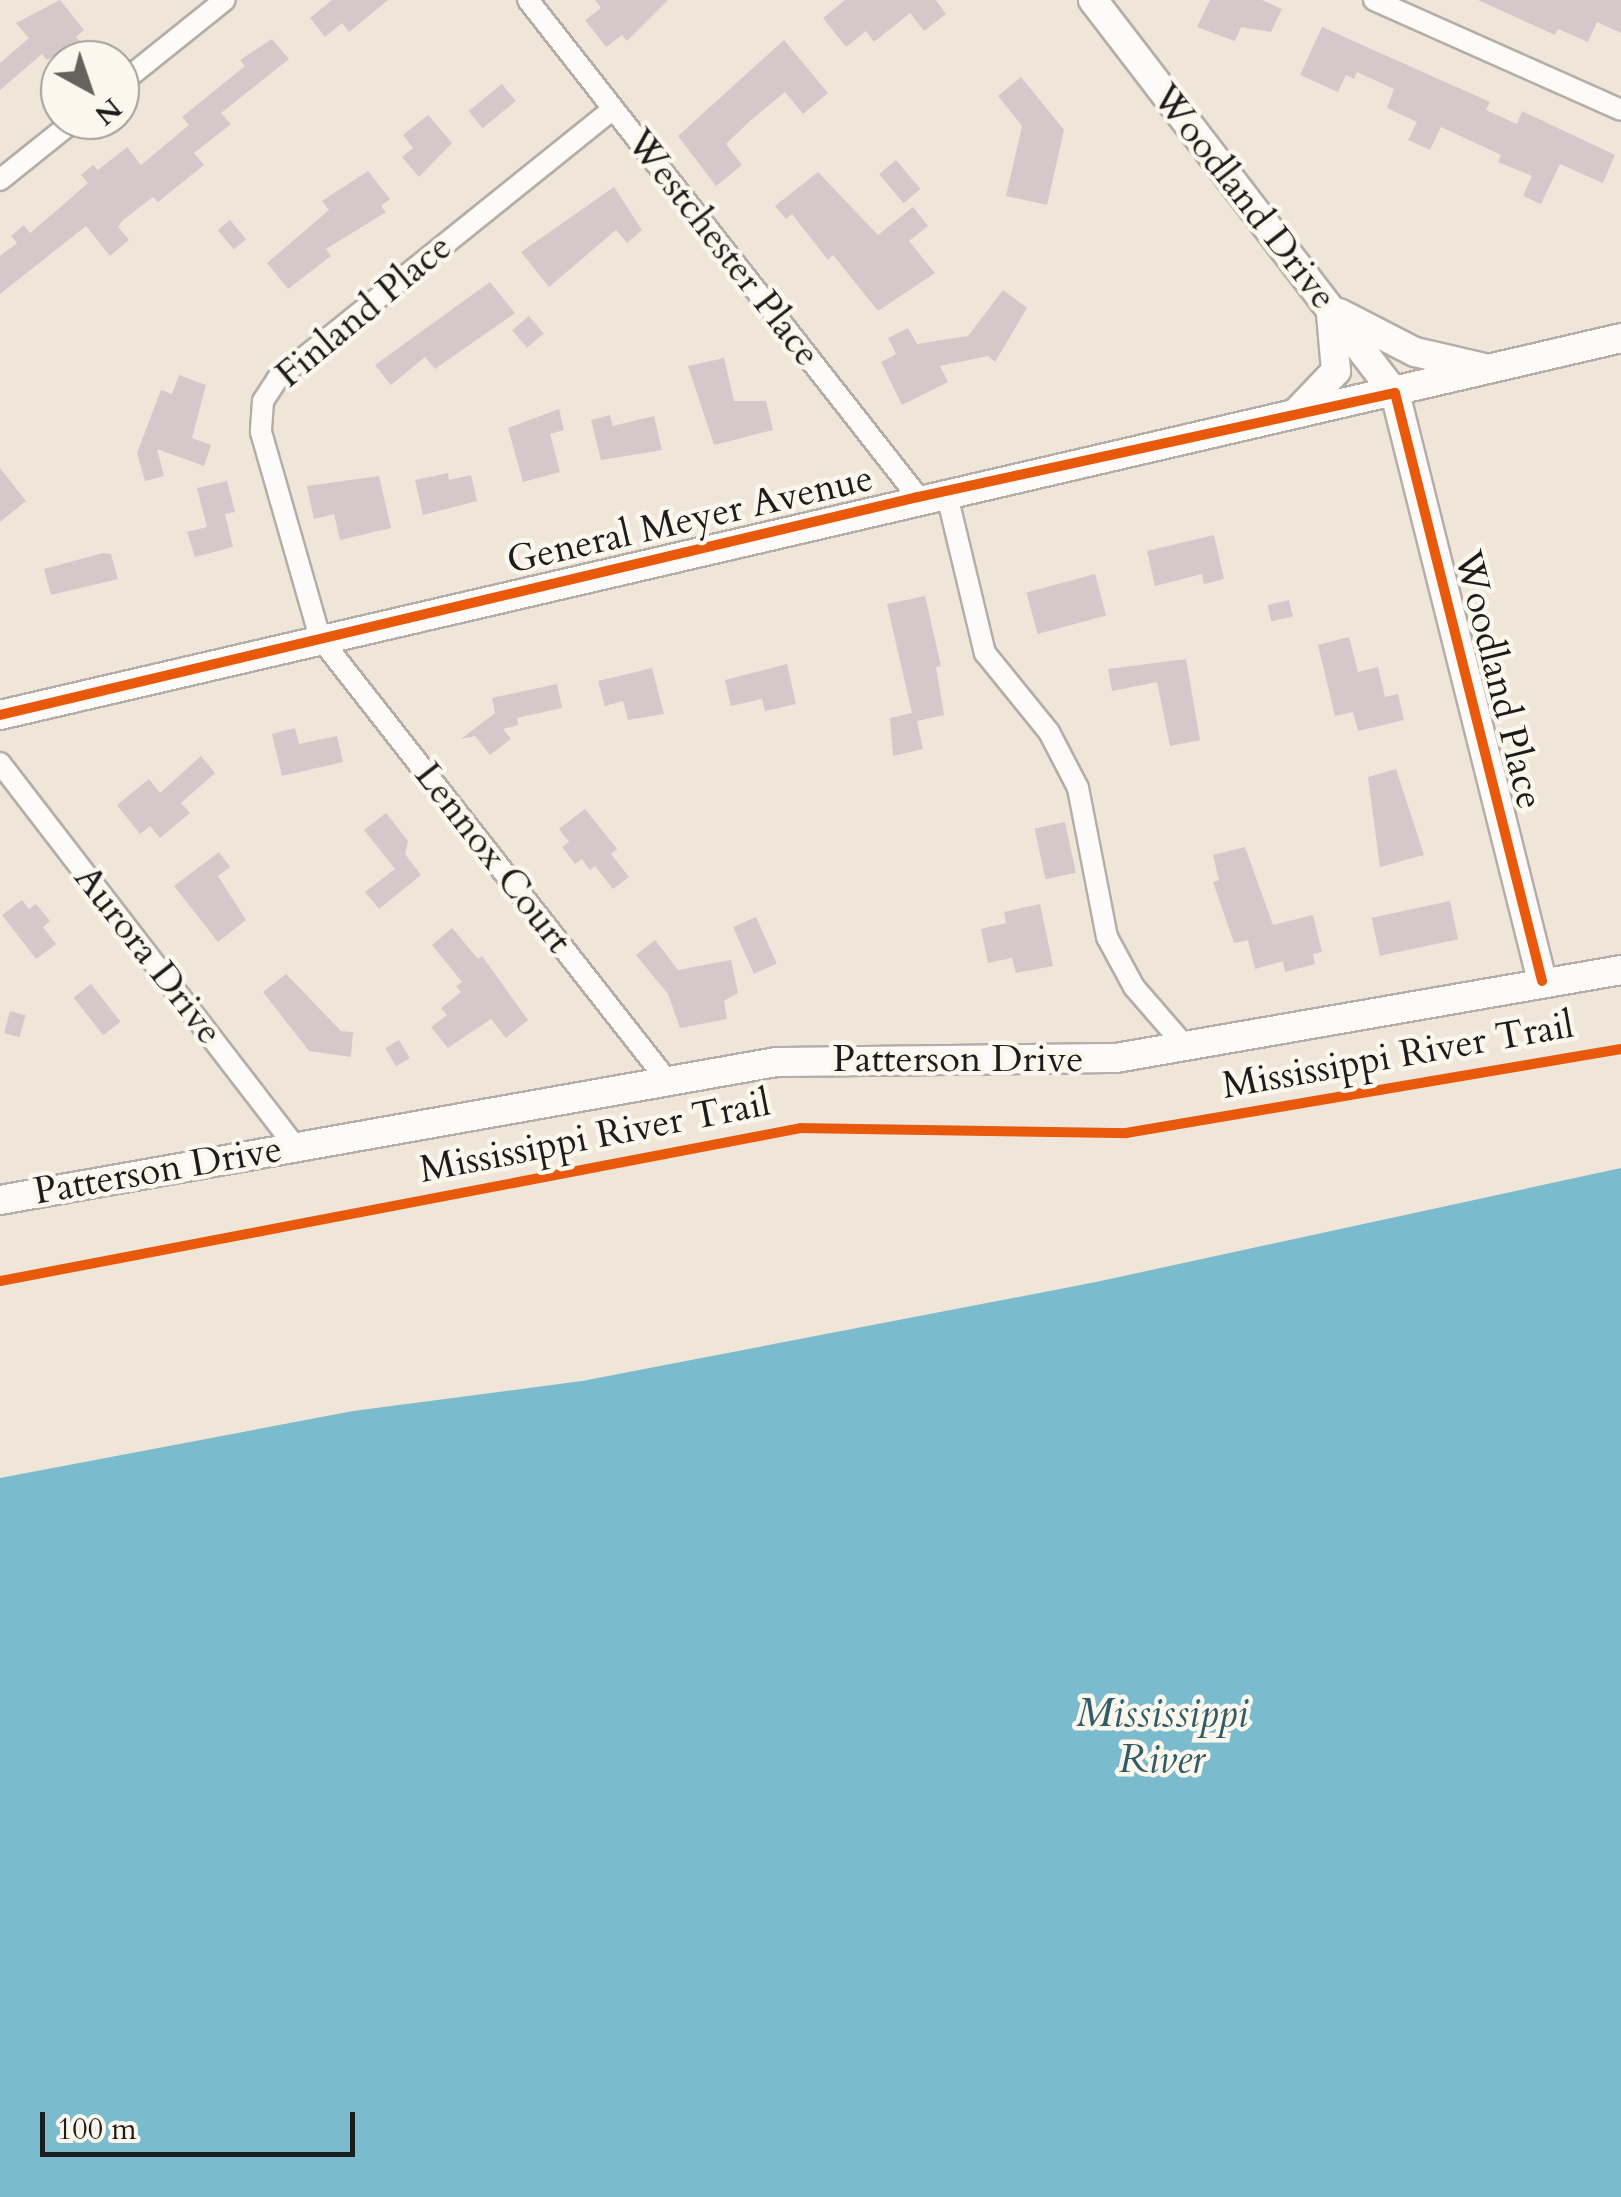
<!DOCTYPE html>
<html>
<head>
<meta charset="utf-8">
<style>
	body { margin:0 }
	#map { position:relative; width:1621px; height:2197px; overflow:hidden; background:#efe6d9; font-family:Cardo,serif }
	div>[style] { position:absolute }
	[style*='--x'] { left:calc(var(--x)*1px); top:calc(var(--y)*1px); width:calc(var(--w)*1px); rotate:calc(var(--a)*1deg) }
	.water>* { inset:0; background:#7abccd }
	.building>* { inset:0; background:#d4c8cb; transform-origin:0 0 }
	.roads { filter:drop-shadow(2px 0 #b4aea6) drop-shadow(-2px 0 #b4aea6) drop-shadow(0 2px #b4aea6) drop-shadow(0 -2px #b4aea6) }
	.street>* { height:20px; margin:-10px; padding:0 10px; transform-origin:10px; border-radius:10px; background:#fdfbf9 }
	.secondary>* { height:28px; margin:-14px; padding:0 14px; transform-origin:14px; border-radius:14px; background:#fdfbf9 }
	.cycleway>* { height:10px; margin:-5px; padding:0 5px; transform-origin:5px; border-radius:5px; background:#e8590c }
	span { translate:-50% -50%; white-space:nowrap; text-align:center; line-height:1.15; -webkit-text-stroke:9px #fbf7ec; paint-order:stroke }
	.street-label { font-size:38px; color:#1c1c1c }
	.water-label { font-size:40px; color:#305c69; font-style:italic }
	.north { position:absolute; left:40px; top:40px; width:100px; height:100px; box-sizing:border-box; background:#fbf7ec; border:2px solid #a29f99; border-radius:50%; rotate:140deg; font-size:28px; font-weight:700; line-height:40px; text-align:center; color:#1c1c1c }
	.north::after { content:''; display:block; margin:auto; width:35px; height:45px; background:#66635e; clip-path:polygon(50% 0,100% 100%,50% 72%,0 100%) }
	.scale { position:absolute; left:40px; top:2112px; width:315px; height:45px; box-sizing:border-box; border:5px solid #1c1c1c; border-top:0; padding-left:12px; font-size:30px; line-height:35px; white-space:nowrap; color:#1c1c1c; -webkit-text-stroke:8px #fbf7ec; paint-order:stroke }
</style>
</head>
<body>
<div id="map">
	<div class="water">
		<div style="clip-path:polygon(1621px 1168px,1621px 2197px,0 2197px,0 1478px,353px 1411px,582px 1381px,1096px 1282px)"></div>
	</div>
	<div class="building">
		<div style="clip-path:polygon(60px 0,84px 30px,76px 37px,81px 42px,47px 60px,42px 54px,0 90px,0 63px,29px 38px,16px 23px)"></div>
		<div style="clip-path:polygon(332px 0,388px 0,349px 32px,342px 23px,325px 37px,310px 18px)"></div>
		<div style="clip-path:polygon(595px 0,668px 0,627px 41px,622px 35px,606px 47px,585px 20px,601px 8px)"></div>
		<div style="clip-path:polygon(845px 0,936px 0,946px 14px,924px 31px,910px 13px,874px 42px,866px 31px,846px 47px,823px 18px)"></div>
		<div style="clip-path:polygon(1210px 0,1262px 0,1282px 9px,1271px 32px,1241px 27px,1235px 41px,1197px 27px)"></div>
		<div style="clip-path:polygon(1478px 0,1621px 0,1621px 33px,1597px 22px,1588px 42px,1558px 29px,1555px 35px)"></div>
		<div style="clip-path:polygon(1322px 27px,1490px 102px,1486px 110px,1517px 124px,1522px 111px,1615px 155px,1603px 183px,1560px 164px,1541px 204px,1523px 196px,1532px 176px,1498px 162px,1501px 155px,1441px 127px,1430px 150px,1408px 140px,1417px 122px,1387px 108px,1394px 89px,1357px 72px,1354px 79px,1346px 75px,1338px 92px,1300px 75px)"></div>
		<div style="clip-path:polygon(272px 39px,289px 59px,221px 113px,231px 124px,194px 153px,204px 165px,158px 202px,153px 197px,123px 220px,118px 227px,129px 240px,110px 256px,86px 226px,0 294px,0 256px,17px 243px,11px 236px,24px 225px,30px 233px,56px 211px,88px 183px,81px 175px,93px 165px,98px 170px,127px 147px,141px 165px,189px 125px,182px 117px,245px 66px,240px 60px)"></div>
		<div style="clip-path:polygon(784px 40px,828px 93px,803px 114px,785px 92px,750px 121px,726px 144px,742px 165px,716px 186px,678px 136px)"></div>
		<div style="clip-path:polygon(1021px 77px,1064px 130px,1047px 205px,1006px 196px,1022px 126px,998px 96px)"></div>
		<div style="left:502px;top:84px;width:22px;height:43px;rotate:51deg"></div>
		<div style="clip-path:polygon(428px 115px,452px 143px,419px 177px,402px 157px,413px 148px,403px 135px)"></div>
		<div style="left:896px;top:160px;width:38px;height:22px;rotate:50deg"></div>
		<div style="clip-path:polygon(368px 171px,390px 199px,381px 206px,386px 212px,326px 249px,331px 256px,288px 289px,267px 263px,329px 210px,322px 201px)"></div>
		<div style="clip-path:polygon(818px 172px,878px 235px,913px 207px,928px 226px,909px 241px,935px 273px,878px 311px,833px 255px,828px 260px,792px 214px,786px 219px,775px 206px)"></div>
		<div style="clip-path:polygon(614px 187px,642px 230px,627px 243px,616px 230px,549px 287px,521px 252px)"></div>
		<div style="left:230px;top:220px;width:25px;height:16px;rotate:50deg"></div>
		<div style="clip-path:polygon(490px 282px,515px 313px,435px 369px,425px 357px,391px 385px,375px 365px)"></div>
		<div style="clip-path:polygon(1003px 290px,1027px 308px,995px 362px,988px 356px,940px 366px,948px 382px,902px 405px,881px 362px,896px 354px,888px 338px,908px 328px,917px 344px,968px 336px)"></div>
		<div style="left:529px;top:316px;width:23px;height:22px;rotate:50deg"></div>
		<div style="clip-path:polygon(724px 358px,734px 401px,766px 401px,773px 430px,714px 445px,688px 366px)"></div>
		<div style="clip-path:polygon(179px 375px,206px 385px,192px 438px,211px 445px,204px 466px,157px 449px,164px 476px,145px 481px,137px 453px,161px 390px,172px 394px)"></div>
		<div style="clip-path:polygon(559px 409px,564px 430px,550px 434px,560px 472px,523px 482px,508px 428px)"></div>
		<div style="clip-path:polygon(610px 415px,613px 426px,654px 416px,662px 450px,601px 460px,591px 420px)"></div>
		<div style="clip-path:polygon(0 468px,26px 501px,0 522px)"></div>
		<div style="clip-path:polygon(448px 473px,449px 480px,471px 475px,477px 501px,423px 515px,415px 480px)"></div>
		<div style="clip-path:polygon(379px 476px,391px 528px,340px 540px,334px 514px,314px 519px,307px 486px)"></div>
		<div style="clip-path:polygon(227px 481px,235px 512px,225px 514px,233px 547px,195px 557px,187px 532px,207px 527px,197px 488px)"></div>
		<div style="clip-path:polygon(1214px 535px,1224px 579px,1204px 584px,1202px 574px,1155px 586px,1147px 551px)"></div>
		<div style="clip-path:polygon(103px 553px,111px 554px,118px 579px,51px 595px,44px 569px)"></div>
		<div style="left:1095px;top:574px;width:43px;height:71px;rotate:75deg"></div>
		<div style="clip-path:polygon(925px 596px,941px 666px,936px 667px,944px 715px,917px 721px,923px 749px,893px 756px,890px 718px,912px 713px,887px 604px)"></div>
		<div style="left:1289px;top:600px;width:17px;height:22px;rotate:77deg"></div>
		<div style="clip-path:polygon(1349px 637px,1358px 672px,1378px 667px,1385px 697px,1398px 694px,1404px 720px,1358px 731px,1353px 712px,1335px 716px,1318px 645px)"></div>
		<div style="clip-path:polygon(1186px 659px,1200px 740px,1170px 746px,1157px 682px,1112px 691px,1108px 669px)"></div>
		<div style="clip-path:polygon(787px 664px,796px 704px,765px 711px,762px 699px,731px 706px,725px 680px)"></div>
		<div style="clip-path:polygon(652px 668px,664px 714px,628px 720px,623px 701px,605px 706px,598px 681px)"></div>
		<div style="clip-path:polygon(557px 684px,562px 708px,517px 718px,518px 725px,503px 729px,511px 739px,490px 755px,475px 736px,461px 739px,495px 713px,492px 698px)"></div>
		<div style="clip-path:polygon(295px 728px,299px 744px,337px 736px,343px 762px,282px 776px,272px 734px)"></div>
		<div style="clip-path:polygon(201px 756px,215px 773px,181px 803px,190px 813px,160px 838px,150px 826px,140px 834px,117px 805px,149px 779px,160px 793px)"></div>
		<div style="clip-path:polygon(1396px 769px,1424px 855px,1380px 867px,1368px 777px)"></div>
		<div style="clip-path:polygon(585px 809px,617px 849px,611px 854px,629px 877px,613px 889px,595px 866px,590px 870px,582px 859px,575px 864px,562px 847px,569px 842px,559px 829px)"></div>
		<div style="clip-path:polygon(386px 813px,408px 841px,405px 854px,421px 875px,379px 909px,365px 892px,395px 869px,364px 830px)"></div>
		<div style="left:1065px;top:822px;width:52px;height:31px;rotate:78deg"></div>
		<div style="clip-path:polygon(1245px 847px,1273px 925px,1313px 915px,1322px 952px,1313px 954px,1315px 964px,1285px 972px,1283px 961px,1255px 969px,1248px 940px,1234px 943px,1213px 882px,1219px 880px,1213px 855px)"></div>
		<div style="clip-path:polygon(219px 852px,230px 867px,218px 876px,246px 920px,218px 942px,174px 886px)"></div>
		<div style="clip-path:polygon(22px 900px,29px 909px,36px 904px,50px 921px,43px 927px,56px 944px,36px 959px,2px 915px)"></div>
		<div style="left:1450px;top:901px;width:39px;height:80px;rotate:78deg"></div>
		<div style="clip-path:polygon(1040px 904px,1053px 966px,1016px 973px,1012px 958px,988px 963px,981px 929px,1006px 923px,1004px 912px)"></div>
		<div style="left:756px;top:917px;width:51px;height:25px;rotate:66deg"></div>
		<div style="clip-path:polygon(452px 928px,478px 959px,482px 956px,528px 1020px,506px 1038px,491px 1019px,448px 1048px,431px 1027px,447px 1015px,441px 1008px,461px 992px,456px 986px,462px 982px,432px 945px)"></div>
		<div style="clip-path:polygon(655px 940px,678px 970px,731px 960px,738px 993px,724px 1001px,727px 1019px,680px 1028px,668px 994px,636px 955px)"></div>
		<div style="clip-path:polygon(286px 974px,341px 1031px,353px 1032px,351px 1057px,309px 1051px,263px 992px)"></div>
		<div style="left:91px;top:984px;width:48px;height:22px;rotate:52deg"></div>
		<div style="left:10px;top:1011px;width:16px;height:23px;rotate:15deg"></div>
		<div style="left:399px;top:1040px;width:21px;height:16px;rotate:59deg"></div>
	</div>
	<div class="roads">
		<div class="street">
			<div style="--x:528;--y:0;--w:632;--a:51.88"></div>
			<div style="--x:1374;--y:0;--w:270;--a:24"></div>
			<div style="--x:120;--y:84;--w:134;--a:-38.7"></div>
			<div style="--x:613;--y:109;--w:430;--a:141.2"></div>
			<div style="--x:278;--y:378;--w:27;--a:123"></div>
			<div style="--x:263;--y:401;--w:31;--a:94"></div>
			<div style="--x:261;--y:432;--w:214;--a:74"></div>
			<div style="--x:320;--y:638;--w:561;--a:51.88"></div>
			<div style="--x:0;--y:180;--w:96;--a:-38.7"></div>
			<div style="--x:946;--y:491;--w:167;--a:76.5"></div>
			<div style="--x:985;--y:653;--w:102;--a:51"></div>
			<div style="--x:1049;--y:732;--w:63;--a:62.6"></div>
			<div style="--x:1078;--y:788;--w:152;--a:79"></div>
			<div style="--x:1107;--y:937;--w:57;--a:61.6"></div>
			<div style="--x:1134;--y:987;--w:79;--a:49.1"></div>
			<div style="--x:0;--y:763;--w:483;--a:52.4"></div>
		</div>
		<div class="secondary">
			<div style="--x:1093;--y:0;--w:496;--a:52.5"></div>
			<div style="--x:1395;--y:393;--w:606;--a:75.96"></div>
			<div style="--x:1339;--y:313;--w:85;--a:27.2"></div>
			<div style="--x:1415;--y:352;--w:72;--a:12.9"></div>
			<div style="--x:1296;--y:413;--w:58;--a:-46.4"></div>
			<div style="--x:1336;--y:371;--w:57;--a:-95"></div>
			<div style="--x:0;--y:715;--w:1664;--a:-13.09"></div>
			<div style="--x:0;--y:1200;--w:788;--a:-10.08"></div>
			<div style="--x:776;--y:1062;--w:340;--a:-0.7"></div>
			<div style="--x:1116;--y:1058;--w:513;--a:-9.88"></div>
		</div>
	</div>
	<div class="cycleway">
		<div style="--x:0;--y:715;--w:944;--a:-13.36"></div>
		<div style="--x:918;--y:497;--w:488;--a:-12.3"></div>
		<div style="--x:1395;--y:393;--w:606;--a:75.96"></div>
		<div style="--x:0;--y:1281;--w:815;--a:-10.81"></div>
		<div style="--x:801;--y:1128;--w:325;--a:0.9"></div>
		<div style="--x:1126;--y:1133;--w:502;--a:-9.63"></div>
	</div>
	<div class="street-label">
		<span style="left:1244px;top:197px;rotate:52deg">Woodland Drive</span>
		<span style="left:723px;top:248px;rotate:52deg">Westchester Place</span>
		<span style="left:364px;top:311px;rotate:-40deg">Finland Place</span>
		<span style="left:690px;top:520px;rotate:-13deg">General Meyer Avenue</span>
		<span style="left:1498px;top:680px;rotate:76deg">Woodland Place</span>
		<span style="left:493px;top:858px;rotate:52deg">Lennox Court</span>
		<span style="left:148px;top:955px;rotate:52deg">Aurora Drive</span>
		<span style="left:1398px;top:1056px;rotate:-10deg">Mississippi River Trail</span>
		<span style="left:958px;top:1060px">Patterson Drive</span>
		<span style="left:595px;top:1137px;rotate:-11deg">Mississippi River Trail</span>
		<span style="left:158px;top:1171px;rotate:-10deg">Patterson Drive</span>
	</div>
	<div class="water-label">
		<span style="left:1162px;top:1737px">Mississippi<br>River</span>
	</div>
	<div class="north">N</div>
	<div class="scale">100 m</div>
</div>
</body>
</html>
